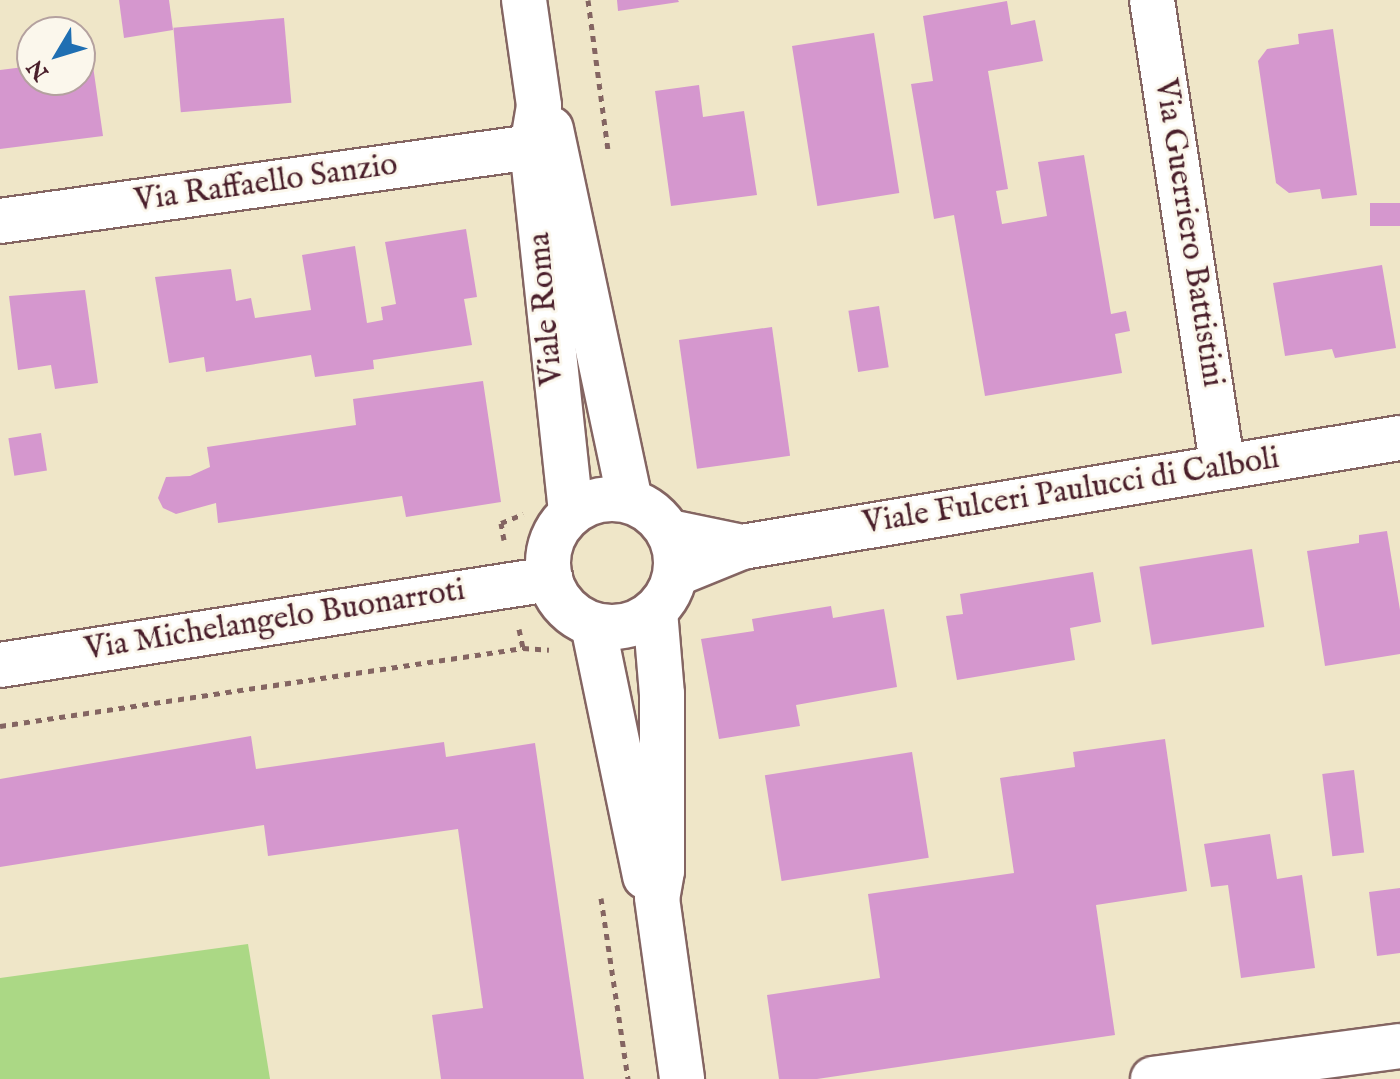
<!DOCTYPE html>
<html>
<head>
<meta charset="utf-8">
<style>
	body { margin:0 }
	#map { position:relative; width:1400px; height:1079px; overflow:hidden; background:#efe6c8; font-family:"IM FELL English",serif }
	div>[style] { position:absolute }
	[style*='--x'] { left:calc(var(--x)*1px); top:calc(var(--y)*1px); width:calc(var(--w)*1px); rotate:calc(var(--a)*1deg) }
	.green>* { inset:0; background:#abd885 }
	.building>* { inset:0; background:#d597ce; transform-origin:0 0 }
	.path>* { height:5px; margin-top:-2.5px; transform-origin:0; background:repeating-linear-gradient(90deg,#846562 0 6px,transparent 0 12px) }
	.roads { filter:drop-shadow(2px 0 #846562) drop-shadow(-2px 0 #846562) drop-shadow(0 2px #846562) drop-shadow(0 -2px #846562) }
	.minor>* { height:44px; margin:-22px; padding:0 22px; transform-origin:22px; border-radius:22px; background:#fff }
	.major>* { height:44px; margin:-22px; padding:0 22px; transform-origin:22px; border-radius:22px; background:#fff }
	.major>.ring { margin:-22px; padding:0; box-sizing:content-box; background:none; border:44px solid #fff; border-radius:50% }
	span { translate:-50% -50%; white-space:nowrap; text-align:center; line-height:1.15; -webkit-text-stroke:6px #fbf7ec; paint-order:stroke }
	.street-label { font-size:32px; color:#4a1f2b }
	.north { position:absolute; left:16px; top:16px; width:80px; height:80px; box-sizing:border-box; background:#fbf7ec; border:2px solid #b4a19f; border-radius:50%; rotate:232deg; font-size:22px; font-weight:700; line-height:32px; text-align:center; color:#4a1f2b }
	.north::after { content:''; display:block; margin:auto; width:28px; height:36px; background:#1f6fb2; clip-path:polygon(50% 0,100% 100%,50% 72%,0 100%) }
</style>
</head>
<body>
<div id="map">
	<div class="green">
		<div style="clip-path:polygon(248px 944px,270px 1079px,0 1079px,0 978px)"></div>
	</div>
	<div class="building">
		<div style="clip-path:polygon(119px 0,169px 0,173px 30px,124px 38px)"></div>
		<div style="clip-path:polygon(617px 0,678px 0,679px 2px,618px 11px)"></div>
		<div style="clip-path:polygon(1007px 1px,1011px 25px,1035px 20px,1043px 61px,988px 71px,1008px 189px,996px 191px,1002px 224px,1047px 216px,1038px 162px,1084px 155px,1111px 314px,1126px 311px,1130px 331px,1115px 334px,1122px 373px,985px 396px,954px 215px,934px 219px,911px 84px,933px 81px,923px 16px)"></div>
		<div style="left:284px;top:18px;width:85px;height:111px;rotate:85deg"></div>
		<div style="clip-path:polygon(1333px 29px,1357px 195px,1322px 199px,1320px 189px,1289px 193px,1276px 183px,1258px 61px,1267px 49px,1299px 44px,1298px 34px)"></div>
		<div style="left:874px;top:33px;width:162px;height:83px;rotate:81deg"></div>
		<div style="clip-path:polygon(92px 59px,103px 136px,0 149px,0 70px,32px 66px,32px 80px,80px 80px,80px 60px)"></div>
		<div style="clip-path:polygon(699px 85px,703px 117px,744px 111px,757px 195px,671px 206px,655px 91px)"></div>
		<div style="left:1400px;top:203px;width:23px;height:30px;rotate:90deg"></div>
		<div style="clip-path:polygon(466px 229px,477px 297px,464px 299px,472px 345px,373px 360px,374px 369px,315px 377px,311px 355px,206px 372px,204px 357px,169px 363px,155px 277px,231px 269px,236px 301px,251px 298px,255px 318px,311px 310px,302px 255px,355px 246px,367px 323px,383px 320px,381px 307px,396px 304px,385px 242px)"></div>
		<div style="clip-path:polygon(1382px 265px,1396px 348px,1335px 358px,1332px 349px,1285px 356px,1273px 283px)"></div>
		<div style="clip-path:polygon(85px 290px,98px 383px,55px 389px,51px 365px,18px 370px,9px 296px)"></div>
		<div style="left:879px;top:306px;width:62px;height:31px;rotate:81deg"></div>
		<div style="left:772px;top:327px;width:130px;height:94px;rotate:82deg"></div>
		<div style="clip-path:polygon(483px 381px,501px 502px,406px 517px,402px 496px,218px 523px,216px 503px,176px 514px,163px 508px,158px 498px,166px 477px,190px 476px,210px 467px,207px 447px,356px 425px,353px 399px)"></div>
		<div style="left:41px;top:433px;width:38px;height:33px;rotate:81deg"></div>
		<div style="clip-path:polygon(1387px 531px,1400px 610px,1400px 654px,1325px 666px,1307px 551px,1359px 543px,1359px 535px)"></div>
		<div style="left:1252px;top:549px;width:79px;height:114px;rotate:81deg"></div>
		<div style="clip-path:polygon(1093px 572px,1101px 622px,1070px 628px,1075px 660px,957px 680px,946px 616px,963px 614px,960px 594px)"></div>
		<div style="clip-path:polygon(831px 606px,833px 618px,884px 609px,897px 687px,796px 705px,800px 726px,719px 739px,701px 639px,754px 631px,752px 619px)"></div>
		<div style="clip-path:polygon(251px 736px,256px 769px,444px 742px,446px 757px,535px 743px,584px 1079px,441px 1079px,432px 1015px,483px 1008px,458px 829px,268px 856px,264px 825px,0 867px,0 779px)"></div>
		<div style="clip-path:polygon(1165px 739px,1187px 891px,1096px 905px,1115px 1035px,817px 1079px,779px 1079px,767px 995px,880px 978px,868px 894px,1014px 873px,1000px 778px,1075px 767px,1073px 752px)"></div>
		<div style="left:912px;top:752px;width:107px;height:149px;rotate:81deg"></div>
		<div style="left:1354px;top:770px;width:83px;height:32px;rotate:83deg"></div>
		<div style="clip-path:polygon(1270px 834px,1277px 879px,1302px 875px,1315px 968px,1241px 978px,1228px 885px,1211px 887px,1204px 844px)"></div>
		<div style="clip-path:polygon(1400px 888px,1400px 953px,1377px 956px,1369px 892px)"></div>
	</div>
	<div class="path">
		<div style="--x:588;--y:0;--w:150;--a:82.4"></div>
		<div style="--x:504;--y:540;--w:17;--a:-100"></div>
		<div style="--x:501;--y:523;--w:24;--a:-22"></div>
		<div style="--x:519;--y:629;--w:19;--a:78"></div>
		<div style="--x:523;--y:648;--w:26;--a:4"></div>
		<div style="--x:0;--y:726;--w:529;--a:-8.48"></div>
		<div style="--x:601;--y:898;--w:183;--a:81.5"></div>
	</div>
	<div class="roads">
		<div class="minor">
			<div style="--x:1152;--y:0;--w:472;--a:81.4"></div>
			<div style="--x:0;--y:221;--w:537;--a:-7.92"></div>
			<div style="--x:670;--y:532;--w:74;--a:11.8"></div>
			<div style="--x:676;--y:574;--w:71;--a:-22.2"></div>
			<div style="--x:742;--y:547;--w:667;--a:-9.41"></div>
			<div style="--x:0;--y:665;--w:557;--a:-8.89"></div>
			<div style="--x:1153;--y:1079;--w:249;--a:-7.6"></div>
		</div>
		<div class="major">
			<div style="--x:524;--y:0;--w:107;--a:81.9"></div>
			<div style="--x:539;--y:106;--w:42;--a:99.7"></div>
			<div style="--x:532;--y:147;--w:368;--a:83.9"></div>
			<div style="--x:551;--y:129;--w:380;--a:78"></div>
			<div class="ring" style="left:548px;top:499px;width:84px;height:84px"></div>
			<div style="--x:655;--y:611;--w:83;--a:85.2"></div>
			<div style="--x:662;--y:694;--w:177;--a:90"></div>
			<div style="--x:662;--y:871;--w:27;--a:100"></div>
			<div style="--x:657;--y:898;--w:183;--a:82.1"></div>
			<div style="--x:593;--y:625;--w:257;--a:78.3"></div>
		</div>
	</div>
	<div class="street-label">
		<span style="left:266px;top:184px;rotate:-8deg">Via Raffaello Sanzio</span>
		<span style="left:1188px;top:233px;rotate:81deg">Via Guerriero Battistini</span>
		<span style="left:547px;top:309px;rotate:-95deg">Viale Roma</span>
		<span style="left:1071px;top:492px;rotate:-9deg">Viale Fulceri Paulucci di Calboli</span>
		<span style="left:275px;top:621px;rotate:-9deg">Via Michelangelo Buonarroti</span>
	</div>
	<div class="north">N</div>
</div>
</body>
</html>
